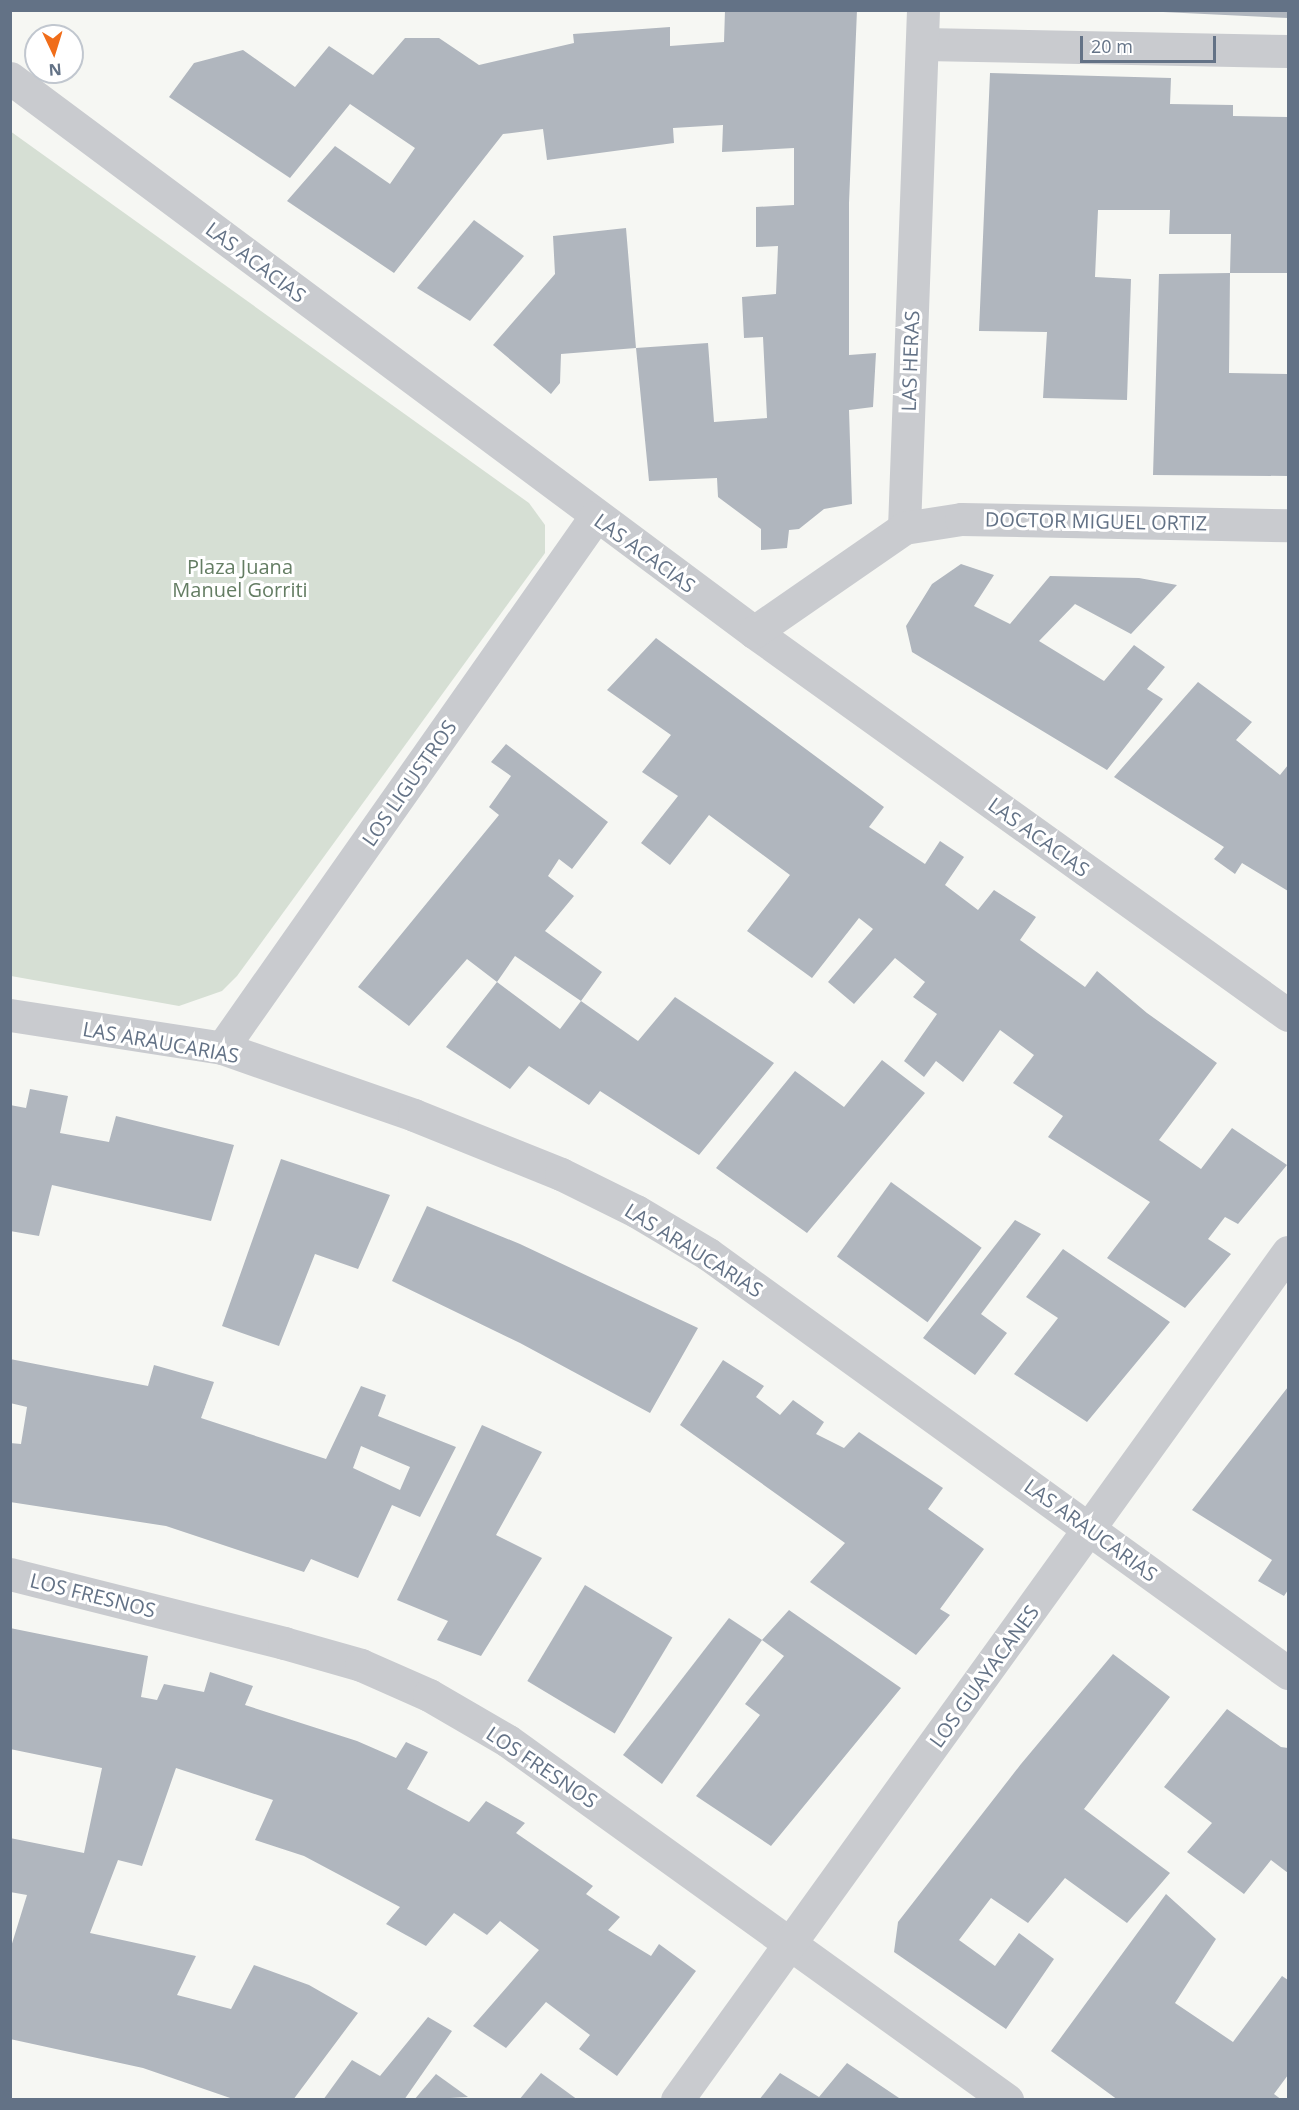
<!DOCTYPE html>
<html>
<head>
<meta charset="utf-8">
<style>
	body { margin:0 }
	#map { position:relative; width:1299px; height:2110px; overflow:hidden; background:#f6f7f3; font-family:"Open Sans",sans-serif }
	div>[style] { position:absolute }
	[style*='--x'] { left:calc(var(--x)*1px); top:calc(var(--y)*1px); width:calc(var(--w)*1px); rotate:calc(var(--a)*1deg) }
	.green>* { inset:0; background:#d6dfd4 }
	.building>* { inset:0; background:#b0b6be; transform-origin:0 0 }
	.minor>* { height:33px; margin:-16.5px; padding:0 16.5px; transform-origin:16.5px; border-radius:16.5px; background:#c9cbcf }
	.tertiary>* { height:33px; margin:-16.5px; padding:0 16.5px; transform-origin:16.5px; border-radius:16.5px; background:#c9cbcf }
	span { translate:-50% -50%; white-space:nowrap; text-align:center; line-height:1.15; -webkit-text-stroke:6px #fff; paint-order:stroke }
	.street-label { font-size:20px; color:#637286 }
	.park-label { font-size:20px; color:#647d63 }
	.frame { position:absolute; inset:0; border:12px solid #637286; pointer-events:none }
	.north { position:absolute; left:24px; top:24px; width:60px; height:60px; box-sizing:border-box; background:#fff; border:2px solid #c1c7cf; border-radius:50%; rotate:176deg; font-size:16px; font-weight:700; line-height:24px; text-align:center; color:#637286 }
	.north::after { content:''; display:block; margin:auto; width:21px; height:27px; background:#f06d1a; clip-path:polygon(50% 0,100% 100%,50% 72%,0 100%) }
	.scale { position:absolute; left:1080px; top:36px; width:136px; height:27px; box-sizing:border-box; border:3px solid #637286; border-top:0; padding-left:8px; font-size:18px; line-height:21px; white-space:nowrap; color:#637286; -webkit-text-stroke:4px #fff; paint-order:stroke }
</style>
</head>
<body>
<div id="map">
	<div class="green">
		<div style="clip-path:polygon(10px 131px,529px 503px,545px 525px,545px 553px,237px 976px,222px 991px,179px 1006px,11px 976px)"></div>
	</div>
	<div class="building">
		<div style="clip-path:polygon(725px 10px,857px 10px,849px 203px,849px 355px,876px 353px,873px 407px,849px 410px,852px 504px,824px 509px,799px 529px,789px 530px,787px 548px,761px 550px,761px 529px,718px 497px,717px 478px,649px 481px,636px 348px,561px 354px,560px 383px,551px 394px,493px 345px,555px 274px,553px 236px,626px 228px,636px 348px,708px 343px,714px 422px,767px 418px,763px 337px,744px 338px,742px 297px,776px 294px,778px 246px,756px 247px,756px 207px,794px 205px,794px 148px,722px 152px,723px 125px,673px 128px,674px 143px,547px 160px,543px 129px,503px 134px,394px 273px,287px 201px,335px 146px,390px 184px,415px 148px,350px 104px,290px 178px,169px 97px,194px 63px,243px 50px,295px 87px,329px 46px,373px 75px,405px 38px,439px 38px,479px 65px,574px 43px,573px 34px,670px 27px,670px 46px,724px 42px)"></div>
		<div style="clip-path:polygon(1163px 10px,1288px 10px,1288px 18px,1163px 12px)"></div>
		<div style="clip-path:polygon(990px 73px,1171px 78px,1170px 104px,1233px 105px,1233px 116px,1288px 117px,1288px 273px,1230px 273px,1231px 234px,1169px 234px,1170px 210px,1098px 210px,1095px 277px,1131px 279px,1127px 400px,1043px 398px,1047px 332px,979px 331px)"></div>
		<div style="clip-path:polygon(474px 220px,524px 256px,470px 321px,417px 288px)"></div>
		<div style="clip-path:polygon(1230px 273px,1229px 373px,1288px 374px,1288px 476px,1153px 475px,1159px 274px)"></div>
		<div style="clip-path:polygon(961px 564px,994px 575px,974px 606px,1010px 624px,1050px 576px,1139px 578px,1177px 585px,1131px 634px,1075px 604px,1039px 641px,1104px 681px,1134px 645px,1165px 667px,1147px 689px,1163px 699px,1107px 770px,912px 652px,906px 626px,932px 584px)"></div>
		<div style="clip-path:polygon(656px 638px,884px 807px,869px 827px,925px 864px,940px 841px,964px 857px,945px 885px,978px 910px,994px 890px,1036px 917px,1020px 940px,1085px 987px,1097px 971px,1147px 1013px,1217px 1063px,1159px 1140px,1201px 1169px,1232px 1128px,1287px 1165px,1238px 1224px,1225px 1217px,1208px 1239px,1231px 1254px,1185px 1308px,1107px 1258px,1150px 1202px,1048px 1137px,1063px 1116px,1013px 1083px,1034px 1055px,1000px 1030px,963px 1082px,936px 1061px,924px 1077px,904px 1061px,937px 1014px,913px 997px,925px 982px,895px 958px,854px 1004px,828px 982px,873px 929px,859px 918px,812px 978px,747px 931px,790px 875px,709px 815px,670px 865px,641px 843px,678px 796px,642px 772px,671px 735px,607px 690px)"></div>
		<div style="clip-path:polygon(1198px 682px,1252px 722px,1236px 740px,1280px 775px,1288px 765px,1288px 891px,1242px 863px,1235px 874px,1214px 859px,1224px 847px,1114px 777px)"></div>
		<div style="clip-path:polygon(506px 744px,608px 822px,572px 869px,559px 859px,548px 876px,574px 896px,545px 931px,602px 972px,581px 1001px,638px 1041px,675px 997px,774px 1063px,699px 1155px,600px 1091px,589px 1105px,529px 1066px,510px 1089px,446px 1047px,497px 982px,560px 1029px,581px 1001px,515px 956px,497px 982px,467px 959px,409px 1026px,358px 987px,499px 815px,489px 807px,511px 776px,491px 762px)"></div>
		<div style="clip-path:polygon(882px 1060px,925px 1093px,807px 1233px,716px 1168px,795px 1071px,844px 1107px)"></div>
		<div style="clip-path:polygon(30px 1089px,68px 1096px,60px 1133px,109px 1142px,116px 1116px,234px 1145px,211px 1221px,52px 1185px,39px 1236px,10px 1231px,10px 1105px,26px 1108px)"></div>
		<div style="clip-path:polygon(281px 1159px,390px 1195px,358px 1269px,315px 1254px,279px 1346px,222px 1326px)"></div>
		<div style="left:891px;top:1182px;width:112px;height:92px;rotate:36deg"></div>
		<div style="clip-path:polygon(427px 1206px,520px 1244px,698px 1328px,650px 1413px,520px 1343px,392px 1281px)"></div>
		<div style="clip-path:polygon(1015px 1220px,1041px 1234px,981px 1314px,1007px 1333px,975px 1375px,923px 1338px)"></div>
		<div style="clip-path:polygon(1063px 1249px,1170px 1322px,1087px 1422px,1014px 1374px,1058px 1318px,1026px 1297px)"></div>
		<div style="clip-path:polygon(evenodd,10px 1359px,148px 1386px,154px 1365px,214px 1382px,201px 1418px,326px 1459px,361px 1386px,386px 1395px,378px 1416px,456px 1447px,420px 1517px,392px 1505px,358px 1578px,311px 1559px,304px 1572px,166px 1526px,10px 1502px,10px 1443px,21px 1444px,27px 1407px,10px 1403px,10px 1359px,361px 1446px,410px 1467px,400px 1490px,353px 1468px,361px 1446px)"></div>
		<div style="clip-path:polygon(723px 1360px,764px 1386px,756px 1397px,780px 1415px,793px 1400px,824px 1422px,816px 1434px,844px 1448px,859px 1432px,943px 1488px,928px 1509px,984px 1549px,940px 1609px,950px 1615px,916px 1655px,810px 1582px,845px 1543px,680px 1425px)"></div>
		<div style="clip-path:polygon(1288px 1387px,1288px 1590px,1284px 1596px,1258px 1581px,1272px 1560px,1192px 1510px)"></div>
		<div style="clip-path:polygon(482px 1425px,542px 1452px,496px 1535px,542px 1558px,481px 1656px,437px 1640px,448px 1621px,397px 1600px)"></div>
		<div style="left:585px;top:1585px;width:102px;height:112px;rotate:31deg"></div>
		<div style="clip-path:polygon(789px 1610px,901px 1688px,771px 1846px,696px 1796px,760px 1715px,745px 1704px,784px 1656px,762px 1640px)"></div>
		<div style="clip-path:polygon(729px 1618px,762px 1640px,662px 1784px,623px 1755px)"></div>
		<div style="clip-path:polygon(10px 1628px,148px 1656px,141px 1697px,157px 1700px,164px 1684px,204px 1692px,210px 1672px,253px 1686px,245px 1705px,357px 1741px,396px 1758px,406px 1742px,428px 1752px,407px 1789px,469px 1822px,486px 1801px,525px 1823px,516px 1833px,593px 1886px,586px 1894px,620px 1917px,608px 1930px,651px 1956px,659px 1944px,696px 1971px,617px 2076px,579px 2049px,590px 2035px,546px 2002px,506px 2048px,473px 2026px,539px 1950px,500px 1921px,487px 1935px,454px 1913px,426px 1946px,386px 1924px,400px 1907px,304px 1856px,255px 1840px,273px 1800px,176px 1768px,142px 1866px,118px 1860px,90px 1933px,196px 1956px,177px 1995px,231px 2009px,254px 1965px,309px 1985px,358px 2013px,293px 2100px,236px 2100px,143px 2068px,10px 2039px,10px 1950px,27px 1895px,10px 1892px,10px 1838px,84px 1853px,102px 1768px,10px 1749px)"></div>
		<div style="clip-path:polygon(1113px 1654px,1170px 1697px,1084px 1809px,1170px 1873px,1127px 1923px,1065px 1878px,1028px 1923px,991px 1898px,959px 1940px,995px 1966px,1019px 1933px,1054px 1959px,1006px 2029px,894px 1952px,898px 1922px,1021px 1764px)"></div>
		<div style="clip-path:polygon(1227px 1709px,1281px 1747px,1288px 1748px,1288px 1873px,1271px 1860px,1244px 1894px,1187px 1852px,1212px 1823px,1164px 1787px)"></div>
		<div style="clip-path:polygon(1166px 1894px,1216px 1939px,1175px 2003px,1233px 2042px,1282px 1976px,1288px 1980px,1288px 2075px,1274px 2094px,1282px 2100px,1118px 2100px,1051px 2051px)"></div>
		<div style="clip-path:polygon(428px 2017px,452px 2031px,404px 2100px,323px 2100px,352px 2060px,380px 2076px)"></div>
		<div style="clip-path:polygon(847px 2063px,902px 2100px,759px 2100px,780px 2073px,819px 2097px)"></div>
		<div style="clip-path:polygon(541px 2073px,578px 2100px,519px 2100px)"></div>
		<div style="clip-path:polygon(436px 2074px,468px 2097px,414px 2100px)"></div>
	</div>
	<div class="minor">
		<div style="--x:923;--y:44;--w:365;--a:1.1"></div>
		<div style="--x:904;--y:528;--w:518;--a:-87.9"></div>
		<div style="--x:754;--y:632;--w:657;--a:35.65"></div>
		<div style="--x:222;--y:1048;--w:203;--a:19.2"></div>
		<div style="--x:414;--y:1115;--w:158;--a:21.9"></div>
		<div style="--x:561;--y:1174;--w:84;--a:26.3"></div>
		<div style="--x:636;--y:1211;--w:84;--a:30.8"></div>
		<div style="--x:708;--y:1254;--w:716;--a:35.84"></div>
		<div style="--x:10;--y:1574;--w:283;--a:14.1"></div>
		<div style="--x:284;--y:1643;--w:80;--a:15.9"></div>
		<div style="--x:361;--y:1665;--w:74;--a:23.8"></div>
		<div style="--x:429;--y:1695;--w:91;--a:30.2"></div>
		<div style="--x:508;--y:1741;--w:615;--a:35.73"></div>
		<div style="--x:677;--y:2100;--w:1045;--a:-54.23"></div>
	</div>
	<div class="tertiary">
		<div style="--x:10;--y:78;--w:928;--a:36.67"></div>
		<div style="--x:754;--y:632;--w:183;--a:-34.7"></div>
		<div style="--x:904;--y:528;--w:58;--a:-9"></div>
		<div style="--x:961;--y:519;--w:327;--a:1.1"></div>
		<div style="--x:10;--y:1015;--w:215;--a:8.8"></div>
		<div style="--x:222;--y:1048;--w:649;--a:-54.91"></div>
	</div>
	<div class="street-label">
		<span style="left:256px;top:262px;rotate:37deg">LAS ACACIAS</span>
		<span style="left:910px;top:361px;rotate:-88deg">LAS HERAS</span>
		<span style="left:1096px;top:521px;rotate:1deg">DOCTOR MIGUEL ORTIZ</span>
		<span style="left:645px;top:553px;rotate:36deg">LAS ACACIAS</span>
		<span style="left:409px;top:783px;rotate:-55deg">LOS LIGUSTROS</span>
		<span style="left:1039px;top:837px;rotate:36deg">LAS ACACIAS</span>
		<span style="left:161px;top:1042px;rotate:10deg">LAS ARAUCARIAS</span>
		<span style="left:694px;top:1250px;rotate:32deg">LAS ARAUCARIAS</span>
		<span style="left:1091px;top:1530px;rotate:36deg">LAS ARAUCARIAS</span>
		<span style="left:93px;top:1595px;rotate:14deg">LOS FRESNOS</span>
		<span style="left:984px;top:1676px;rotate:-54deg">LOS GUAYACANES</span>
		<span style="left:542px;top:1767px;rotate:34deg">LOS FRESNOS</span>
	</div>
	<div class="park-label">
		<span style="left:240px;top:578px">Plaza Juana<br>Manuel Gorriti</span>
	</div>
	<div class="frame"></div>
	<div class="north">N</div>
	<div class="scale">20 m</div>
</div>
</body>
</html>
